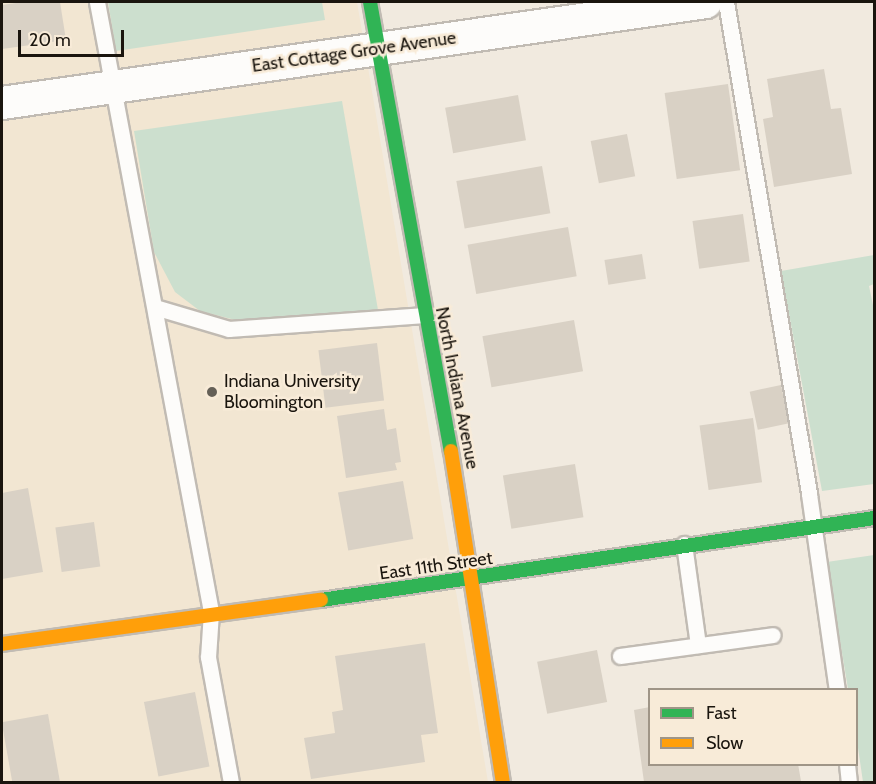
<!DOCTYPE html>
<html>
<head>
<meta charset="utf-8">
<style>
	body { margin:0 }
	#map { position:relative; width:876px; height:784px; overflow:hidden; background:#f1eadf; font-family:Cabin,sans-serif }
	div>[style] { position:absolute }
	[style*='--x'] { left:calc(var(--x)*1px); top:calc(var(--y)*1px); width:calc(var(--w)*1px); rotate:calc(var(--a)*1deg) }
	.built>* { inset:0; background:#f2e6d2 }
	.green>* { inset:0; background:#ccdfce }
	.building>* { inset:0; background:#d9d1c5; transform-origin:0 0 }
	.roads { filter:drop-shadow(2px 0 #c1bbb3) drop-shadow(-2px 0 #c1bbb3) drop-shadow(0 2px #c1bbb3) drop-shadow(0 -2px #c1bbb3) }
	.lane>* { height:15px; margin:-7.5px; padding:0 7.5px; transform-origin:7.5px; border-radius:7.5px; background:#fdfcfa }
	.street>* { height:32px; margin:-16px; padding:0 16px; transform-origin:16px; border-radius:16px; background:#fdfcfa }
	.fast>* { height:14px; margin:-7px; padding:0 7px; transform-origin:7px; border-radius:7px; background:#30b455 }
	.slow>* { height:14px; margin:-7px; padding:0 7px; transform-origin:7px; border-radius:7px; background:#ff9f0a }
	.dots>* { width:16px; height:16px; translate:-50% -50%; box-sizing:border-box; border:3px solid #f8ebd8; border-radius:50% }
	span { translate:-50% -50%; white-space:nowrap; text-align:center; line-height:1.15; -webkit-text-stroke:5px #f8ebd8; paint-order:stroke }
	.street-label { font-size:18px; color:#1a150e }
	.poi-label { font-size:18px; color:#1a150e }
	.left { translate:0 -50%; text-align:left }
	.frame { position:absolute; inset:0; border:3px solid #1a150e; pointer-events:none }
	.legend { position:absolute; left:648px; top:688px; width:210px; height:78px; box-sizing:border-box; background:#f8ebd8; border:2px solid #9f9587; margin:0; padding:8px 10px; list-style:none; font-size:18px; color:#1a150e }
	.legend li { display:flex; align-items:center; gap:12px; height:30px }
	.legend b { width:30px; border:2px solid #9f9587 }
	.scale { position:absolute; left:18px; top:30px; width:106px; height:27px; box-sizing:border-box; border:3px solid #1a150e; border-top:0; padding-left:8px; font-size:18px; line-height:21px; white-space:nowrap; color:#1a150e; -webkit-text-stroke:4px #f8ebd8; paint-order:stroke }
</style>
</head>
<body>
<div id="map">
	<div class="built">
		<div style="clip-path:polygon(2px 2px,357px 2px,488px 782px,2px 782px)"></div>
	</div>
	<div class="green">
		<div style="clip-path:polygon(108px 2px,322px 2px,325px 20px,116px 51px)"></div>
		<div style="clip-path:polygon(342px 101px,378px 310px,255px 325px,200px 311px,175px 292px,154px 252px,134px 131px)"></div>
		<div style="clip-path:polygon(874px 255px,874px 284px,869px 286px,874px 310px,874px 484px,822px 491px,781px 271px)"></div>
		<div style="clip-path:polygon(874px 555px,874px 782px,863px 782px,857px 741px,856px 690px,848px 689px,827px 562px)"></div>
	</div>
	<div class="building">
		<div style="clip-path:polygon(23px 2px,60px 2px,66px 40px,2px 49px,2px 5px)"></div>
		<div style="clip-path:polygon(824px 69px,831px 109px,841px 108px,852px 174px,774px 187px,763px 119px,773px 117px,767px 79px)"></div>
		<div style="left:728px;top:84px;width:87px;height:64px;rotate:82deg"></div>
		<div style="left:518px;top:95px;width:46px;height:74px;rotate:80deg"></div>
		<div style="left:627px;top:134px;width:43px;height:37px;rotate:79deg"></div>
		<div style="left:542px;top:166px;width:48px;height:87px;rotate:80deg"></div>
		<div style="left:743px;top:214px;width:48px;height:51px;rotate:82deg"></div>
		<div style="left:568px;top:227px;width:50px;height:102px;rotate:80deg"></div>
		<div style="left:642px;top:254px;width:25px;height:38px;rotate:81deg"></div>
		<div style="left:574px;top:320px;width:52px;height:93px;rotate:80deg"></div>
		<div style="left:377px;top:343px;width:58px;height:59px;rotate:83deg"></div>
		<div style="left:781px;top:385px;width:39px;height:32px;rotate:78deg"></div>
		<div style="clip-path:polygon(384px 409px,387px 430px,396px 428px,401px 462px,395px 463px,397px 470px,346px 478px,337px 416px)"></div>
		<div style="left:753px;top:418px;width:65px;height:54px;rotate:82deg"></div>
		<div style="left:575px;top:464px;width:54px;height:73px;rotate:81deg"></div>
		<div style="left:403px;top:481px;width:59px;height:66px;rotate:80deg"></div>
		<div style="clip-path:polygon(28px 488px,43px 572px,2px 579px,2px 493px)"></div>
		<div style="left:94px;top:522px;width:45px;height:39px;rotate:82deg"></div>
		<div style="clip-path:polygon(425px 643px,438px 733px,421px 735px,425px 762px,311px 779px,304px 738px,335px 733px,332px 712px,343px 710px,335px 656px)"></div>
		<div style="left:597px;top:650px;width:53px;height:61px;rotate:79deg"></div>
		<div style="left:195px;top:692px;width:76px;height:52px;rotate:79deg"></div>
		<div style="clip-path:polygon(650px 707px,650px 764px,798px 764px,801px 781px,644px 782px,634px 710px)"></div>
		<div style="left:48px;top:714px;width:69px;height:47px;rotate:80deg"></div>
	</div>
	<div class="roads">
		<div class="lane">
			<div style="--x:97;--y:2;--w:621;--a:79.41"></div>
			<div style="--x:211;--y:612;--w:45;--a:93.8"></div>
			<div style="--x:208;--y:657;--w:127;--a:79.6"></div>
			<div style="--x:726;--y:2;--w:499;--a:80.4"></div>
			<div style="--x:809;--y:494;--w:198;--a:81.9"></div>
			<div style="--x:158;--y:308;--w:74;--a:16.5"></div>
			<div style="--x:229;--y:329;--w:196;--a:-4.1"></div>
			<div style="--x:684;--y:544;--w:102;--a:82.1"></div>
			<div style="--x:620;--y:656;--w:154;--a:-7.8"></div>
			<div style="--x:847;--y:764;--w:18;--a:84"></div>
		</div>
		<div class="street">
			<div style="--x:2;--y:103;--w:711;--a:-8.16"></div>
		</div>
		<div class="fast">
			<div style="--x:370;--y:2;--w:456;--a:79.8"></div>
			<div style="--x:321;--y:600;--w:559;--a:-8.43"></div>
		</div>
		<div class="slow">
			<div style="--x:451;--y:451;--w:335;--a:81.1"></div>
			<div style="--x:2;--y:644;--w:322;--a:-7.9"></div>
		</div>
	</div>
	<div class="dots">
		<div style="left:212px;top:392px;background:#656057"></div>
	</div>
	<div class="street-label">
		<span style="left:354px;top:52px;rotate:-8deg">East Cottage Grove Avenue</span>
		<span style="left:457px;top:388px;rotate:79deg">North Indiana Avenue</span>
		<span style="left:436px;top:566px;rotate:-8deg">East 11th Street</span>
	</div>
	<div class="poi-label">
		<span class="left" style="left:224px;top:392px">Indiana University<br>Bloomington</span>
	</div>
	<div class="frame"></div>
	<ul class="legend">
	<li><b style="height:8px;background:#30b455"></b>Fast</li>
	<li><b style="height:8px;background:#ff9f0a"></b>Slow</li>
	</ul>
	<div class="scale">20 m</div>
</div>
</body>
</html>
